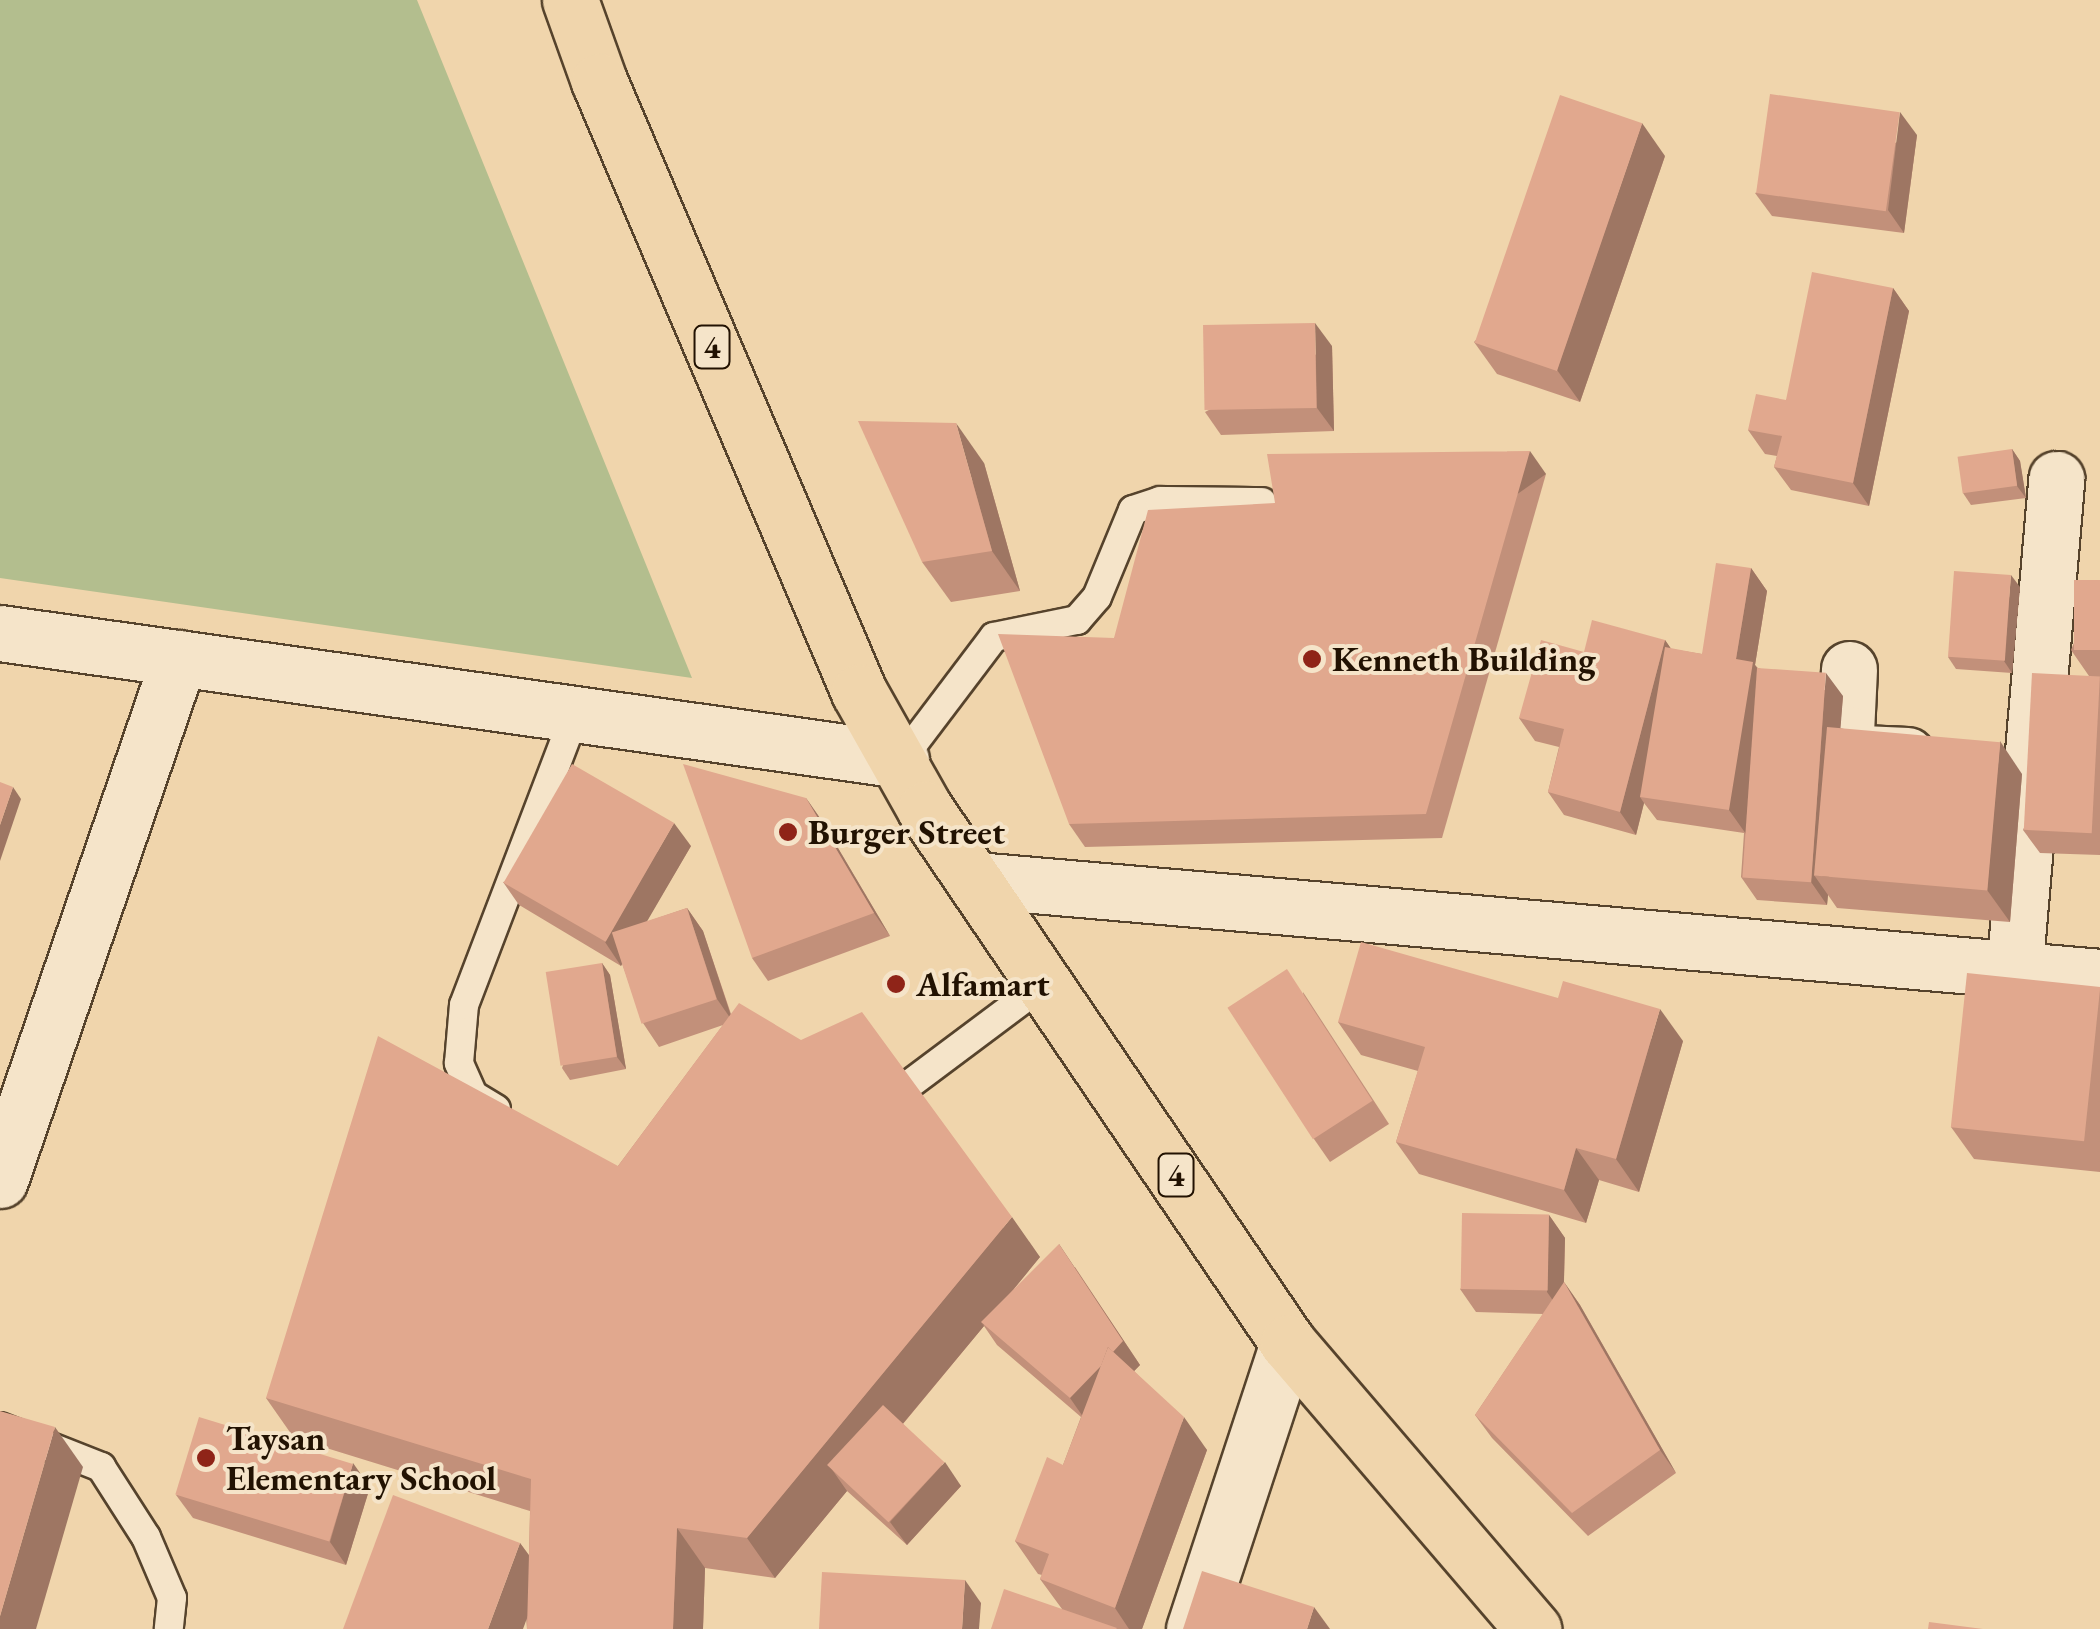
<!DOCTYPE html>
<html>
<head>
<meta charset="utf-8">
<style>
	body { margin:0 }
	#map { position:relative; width:2100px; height:1629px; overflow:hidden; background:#f0d5ac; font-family:"EB Garamond",serif }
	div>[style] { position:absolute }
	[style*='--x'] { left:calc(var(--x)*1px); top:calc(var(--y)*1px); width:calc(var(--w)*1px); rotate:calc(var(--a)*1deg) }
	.green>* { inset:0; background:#b3be8e }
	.roads { filter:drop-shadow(2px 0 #56432c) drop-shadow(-2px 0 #56432c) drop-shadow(0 2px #56432c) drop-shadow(0 -2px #56432c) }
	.lane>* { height:28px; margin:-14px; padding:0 14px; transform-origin:14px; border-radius:14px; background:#f5e4c9 }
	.street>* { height:55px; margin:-27.5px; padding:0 27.5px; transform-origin:27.5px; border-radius:27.5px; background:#f5e4c9 }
	.secondary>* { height:55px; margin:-27.5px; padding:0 27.5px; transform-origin:27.5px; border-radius:27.5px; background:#f5e4c9 }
	.highway>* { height:55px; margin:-27.5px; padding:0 27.5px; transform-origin:27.5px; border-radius:27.5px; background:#f0d5ac }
	.wall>* { inset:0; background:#c2907a }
	.shaded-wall>* { inset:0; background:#9e7663; transform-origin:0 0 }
	.building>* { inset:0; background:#e1a88e; transform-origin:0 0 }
	.dots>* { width:28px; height:28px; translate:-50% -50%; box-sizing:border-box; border:5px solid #f5e4c9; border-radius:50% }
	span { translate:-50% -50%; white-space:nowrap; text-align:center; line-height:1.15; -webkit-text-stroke:8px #f5e4c9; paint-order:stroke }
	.shield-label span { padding:2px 8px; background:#f5e4c9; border:2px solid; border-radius:8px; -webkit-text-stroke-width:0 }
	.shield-label { font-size:32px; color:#221202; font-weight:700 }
	.poi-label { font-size:35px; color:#221202; font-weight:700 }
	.left { translate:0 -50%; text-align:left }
</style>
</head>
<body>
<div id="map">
	<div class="green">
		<div style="clip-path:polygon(0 0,417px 0,692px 678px,0 578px)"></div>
	</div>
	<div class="roads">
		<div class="lane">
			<div style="--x:901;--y:760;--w:154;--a:-52.9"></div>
			<div style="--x:994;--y:637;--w:85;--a:-11.6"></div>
			<div style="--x:1077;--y:620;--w:30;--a:-49"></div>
			<div style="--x:1097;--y:597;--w:94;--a:-67.5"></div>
			<div style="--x:1133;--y:510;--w:28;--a:-18"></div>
			<div style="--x:1160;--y:501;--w:102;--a:0.6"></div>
			<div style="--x:883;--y:1104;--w:199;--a:-36.8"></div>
			<div style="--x:496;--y:1109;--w:27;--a:-149"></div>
			<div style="--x:473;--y:1095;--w:35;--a:-114"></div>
			<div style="--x:459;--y:1063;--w:58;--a:-85.1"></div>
			<div style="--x:464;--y:1005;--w:308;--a:-69.1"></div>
			<div style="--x:0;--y:1427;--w:109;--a:21.6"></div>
			<div style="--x:101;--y:1467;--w:83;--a:57.3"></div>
			<div style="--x:146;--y:1537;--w:66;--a:66.9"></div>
			<div style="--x:172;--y:1598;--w:31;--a:96"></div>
		</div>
		<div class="street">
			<div style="--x:1849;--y:669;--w:64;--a:92.7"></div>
			<div style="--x:1846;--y:733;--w:14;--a:73"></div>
			<div style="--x:1850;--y:746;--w:14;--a:30"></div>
			<div style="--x:1862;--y:753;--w:45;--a:2.5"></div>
			<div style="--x:2014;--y:973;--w:496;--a:-85.1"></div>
			<div style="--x:0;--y:1180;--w:552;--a:-71.07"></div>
			<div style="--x:1194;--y:1629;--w:301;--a:-71.8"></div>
		</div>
		<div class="secondary">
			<div style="--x:0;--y:633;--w:910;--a:8.02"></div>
			<div style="--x:976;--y:880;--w:1128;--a:4.93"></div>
		</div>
		<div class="highway">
			<div style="--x:570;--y:0;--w:86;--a:70.3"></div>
			<div style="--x:599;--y:81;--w:664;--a:66.95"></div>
			<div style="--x:859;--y:692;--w:134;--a:60.6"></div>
			<div style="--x:925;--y:809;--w:646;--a:55.79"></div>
			<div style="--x:1288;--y:1343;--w:377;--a:49.4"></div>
		</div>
	</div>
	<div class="wall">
		<div style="clip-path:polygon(1917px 135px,1904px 233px,1772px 216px,1755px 193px)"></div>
		<div style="clip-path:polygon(1665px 156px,1580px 402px,1497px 374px,1474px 342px)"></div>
		<div style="clip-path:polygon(1893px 288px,1909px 311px,1869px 506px,1791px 490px,1774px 467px,1777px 456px,1765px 454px,1748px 430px,1786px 400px)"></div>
		<div style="clip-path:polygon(1332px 346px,1334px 431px,1221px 435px,1205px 412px)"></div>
		<div style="clip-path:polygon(2012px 449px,2020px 461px,2026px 498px,1971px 505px,1963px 493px)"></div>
		<div style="clip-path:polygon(984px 463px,1020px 591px,951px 602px,922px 562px)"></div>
		<div style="clip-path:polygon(1546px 474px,1442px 838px,1085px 847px,1069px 824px,1114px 638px,1275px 503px)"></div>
		<div style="clip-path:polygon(1751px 568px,1767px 591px,1755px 665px,1758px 668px,1843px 696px,1840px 728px,2022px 774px,2010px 922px,1837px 908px,1828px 895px,1827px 905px,1757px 900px,1741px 877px,1744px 833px,1657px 820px,1644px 803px,1636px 835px,1564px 815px,1548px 792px,1559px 747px,1535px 741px,1519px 718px,1584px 652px,1665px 640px,1671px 649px,1702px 654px)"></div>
		<div style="clip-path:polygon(2100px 580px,2100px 855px,2040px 853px,2023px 830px,2089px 676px,2071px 650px)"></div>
		<div style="clip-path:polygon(2020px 587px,2012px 673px,1956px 669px,1948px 657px)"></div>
		<div style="clip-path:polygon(806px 798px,822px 821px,890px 936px,768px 981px,752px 958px)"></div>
		<div style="clip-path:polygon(691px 846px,646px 922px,687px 908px,703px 931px,731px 1014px,1040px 1257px,1014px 1289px,1075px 1267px,1140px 1365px,1134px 1371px,1207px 1450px,1142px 1629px,991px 1629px,1062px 1609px,1040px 1579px,1042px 1575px,1038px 1574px,1015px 1541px,1063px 1465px,1081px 1417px,997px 1345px,984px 1326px,903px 1424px,961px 1486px,907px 1545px,847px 1491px,775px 1578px,705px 1568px,703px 1629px,527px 1629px,520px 1543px,529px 1555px,530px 1511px,294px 1438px,266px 1398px,618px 1166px,723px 1025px,659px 1047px,643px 1023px,622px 963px,621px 966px,519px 905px,503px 882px)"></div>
		<div style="clip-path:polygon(602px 963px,610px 975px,626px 1069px,570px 1080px,562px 1068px)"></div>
		<div style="clip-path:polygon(2100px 987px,2100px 1172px,1974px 1159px,1951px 1127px)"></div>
		<div style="clip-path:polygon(1303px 992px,1389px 1124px,1330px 1162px,1314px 1139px)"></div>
		<div style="clip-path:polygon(1338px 1022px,1683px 1041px,1639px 1192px,1599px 1180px,1586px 1223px,1419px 1174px,1396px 1142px,1418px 1071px,1361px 1055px)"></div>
		<div style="clip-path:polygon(1549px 1215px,1565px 1238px,1564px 1282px,1580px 1305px,1676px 1473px,1588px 1536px,1492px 1438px,1475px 1415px,1543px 1314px,1476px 1312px,1460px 1289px)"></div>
		<div style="clip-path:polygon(370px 1487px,346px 1565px,193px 1518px,176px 1495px)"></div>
	</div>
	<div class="shaded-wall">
		<div style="clip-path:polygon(1900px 112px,1917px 135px,1904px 233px,1888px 210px)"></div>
		<div style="clip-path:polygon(1642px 123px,1665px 156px,1580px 402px,1557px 370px)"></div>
		<div style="clip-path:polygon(1893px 288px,1909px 311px,1869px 506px,1853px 483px)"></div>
		<div style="clip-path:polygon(1315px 323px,1332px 346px,1334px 431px,1317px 408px)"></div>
		<div style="clip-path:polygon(956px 423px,984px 463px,1020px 591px,992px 551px)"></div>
		<div style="clip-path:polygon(2012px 449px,2020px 461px,2026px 498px,2017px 486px)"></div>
		<div style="left:1530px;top:451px;width:28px;height:378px;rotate:55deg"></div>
		<div style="clip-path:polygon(1751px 568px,1767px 591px,1755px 665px,1769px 685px,1746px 834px,1729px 810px,1736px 659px)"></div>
		<div style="clip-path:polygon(2011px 575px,2020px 587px,2012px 673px,2004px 661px)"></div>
		<div style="clip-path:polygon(1665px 640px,1681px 663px,1640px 797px,1644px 803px,1636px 835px,1620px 812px)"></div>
		<div style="clip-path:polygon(1826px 673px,1843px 696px,1829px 877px,1814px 875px,1828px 895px,1827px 905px,1811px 882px)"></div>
		<div style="clip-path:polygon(2000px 741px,2022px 774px,2010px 922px,1987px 890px)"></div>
		<div style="clip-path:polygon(13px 787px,21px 799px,0 861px,0 825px)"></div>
		<div style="clip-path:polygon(806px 798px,822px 821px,890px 936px,874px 913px)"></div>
		<div style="clip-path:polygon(674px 823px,691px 846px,621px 966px,605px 942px)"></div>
		<div style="clip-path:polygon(687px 908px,703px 931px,733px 1022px,717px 999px)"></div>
		<div style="clip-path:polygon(602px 963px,610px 975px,626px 1069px,617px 1057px)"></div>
		<div style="clip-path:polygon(1660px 1009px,1683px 1041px,1639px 1192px,1616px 1159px)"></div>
		<div style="clip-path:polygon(1576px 1148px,1599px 1180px,1586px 1223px,1564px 1190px)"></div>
		<div style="clip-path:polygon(1549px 1215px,1565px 1238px,1563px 1315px,1547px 1292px)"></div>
		<div style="clip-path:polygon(1012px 1217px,1040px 1257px,984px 1325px,981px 1322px,984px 1326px,851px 1486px,831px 1468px,847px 1491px,775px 1578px,747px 1538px)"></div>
		<div style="clip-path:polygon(1059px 1244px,1140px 1365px,1086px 1421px,1070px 1398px)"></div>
		<div style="clip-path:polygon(1564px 1282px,1580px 1305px,1676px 1473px,1660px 1450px)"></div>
		<div style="clip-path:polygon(1184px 1417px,1207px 1450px,1142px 1629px,1129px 1629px,1115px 1608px)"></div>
		<div style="clip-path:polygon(55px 1427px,83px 1467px,36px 1629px,0 1629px,0 1616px)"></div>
		<div style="clip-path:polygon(945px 1462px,961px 1486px,907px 1545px,890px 1522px)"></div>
		<div style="clip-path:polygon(353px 1463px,370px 1487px,346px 1565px,330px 1542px)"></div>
		<div style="clip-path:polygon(677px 1528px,705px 1568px,703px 1629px,673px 1629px)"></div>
		<div style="clip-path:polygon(520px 1543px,543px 1575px,523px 1629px,488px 1629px)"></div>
		<div style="clip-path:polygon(965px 1580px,981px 1603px,979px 1629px,962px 1629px)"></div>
		<div style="clip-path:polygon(1314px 1607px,1330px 1629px,1307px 1629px)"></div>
	</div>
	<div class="building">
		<div style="left:1770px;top:94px;width:131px;height:100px;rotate:8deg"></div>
		<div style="left:1560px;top:95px;width:87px;height:262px;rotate:19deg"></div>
		<div style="clip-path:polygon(1812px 272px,1893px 288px,1853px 483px,1774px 467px,1782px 436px,1748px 430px,1756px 394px,1786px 400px)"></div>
		<div style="left:1315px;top:323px;width:85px;height:112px;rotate:89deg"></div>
		<div style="clip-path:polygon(858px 421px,956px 423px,992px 551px,922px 562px)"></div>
		<div style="left:2012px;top:449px;width:37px;height:55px;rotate:82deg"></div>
		<div style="clip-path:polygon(1530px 451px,1426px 814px,1069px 824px,998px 634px,1114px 638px,1148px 510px,1275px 503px,1267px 454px)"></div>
		<div style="clip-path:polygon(1716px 563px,1751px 568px,1736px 659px,1753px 662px,1729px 810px,1640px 797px,1665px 647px,1702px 654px)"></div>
		<div style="left:1954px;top:571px;width:57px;height:86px;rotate:4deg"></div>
		<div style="left:2074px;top:580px;width:26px;height:70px"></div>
		<div style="clip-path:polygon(1592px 620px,1665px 640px,1620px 812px,1548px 792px,1564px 729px,1519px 718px,1541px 640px,1584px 652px)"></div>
		<div style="left:1757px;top:668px;width:69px;height:210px;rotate:4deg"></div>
		<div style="left:2032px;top:673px;width:68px;height:157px;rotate:3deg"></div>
		<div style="left:1827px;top:727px;width:174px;height:149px;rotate:5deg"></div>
		<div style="left:572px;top:764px;width:118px;height:137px;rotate:30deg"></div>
		<div style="clip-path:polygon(683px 764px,806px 798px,874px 913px,752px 958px)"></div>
		<div style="clip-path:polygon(0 782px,13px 787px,0 825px)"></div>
		<div style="left:687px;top:908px;width:96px;height:79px;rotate:72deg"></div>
		<div style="clip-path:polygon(1361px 942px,1558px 998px,1563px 981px,1660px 1009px,1616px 1159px,1576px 1148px,1564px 1190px,1396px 1142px,1425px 1047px,1338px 1022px)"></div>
		<div style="left:602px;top:963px;width:95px;height:57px;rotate:81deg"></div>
		<div style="left:1287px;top:969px;width:157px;height:71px;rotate:57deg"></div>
		<div style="left:1967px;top:973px;width:134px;height:155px;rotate:6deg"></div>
		<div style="clip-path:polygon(739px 1003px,801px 1040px,862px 1012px,1012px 1217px,747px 1538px,677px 1528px,673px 1629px,527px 1629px,531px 1479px,266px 1398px,378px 1036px,618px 1166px)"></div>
		<div style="left:1462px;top:1213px;width:87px;height:76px;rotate:1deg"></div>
		<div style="clip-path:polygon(1059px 1244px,1123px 1341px,1113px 1352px,1108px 1347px,1101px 1366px,1070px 1398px,981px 1322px)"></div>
		<div style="clip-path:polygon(1564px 1282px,1660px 1450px,1572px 1513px,1475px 1415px)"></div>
		<div style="clip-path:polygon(1108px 1347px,1184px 1417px,1115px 1608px,1040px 1579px,1049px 1554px,1015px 1541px,1047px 1457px,1063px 1465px)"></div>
		<div style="left:883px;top:1405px;width:84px;height:82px;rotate:43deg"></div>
		<div style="clip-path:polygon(0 1411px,55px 1427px,0 1616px)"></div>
		<div style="left:199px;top:1417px;width:161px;height:81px;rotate:17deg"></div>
		<div style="clip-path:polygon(393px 1495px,520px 1543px,488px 1629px,343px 1629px)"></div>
		<div style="clip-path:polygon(1202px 1571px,1314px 1607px,1307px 1629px,1183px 1629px)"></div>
		<div style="clip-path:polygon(822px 1572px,965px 1580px,962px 1629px,819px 1629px)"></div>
		<div style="clip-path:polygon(1004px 1589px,1117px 1628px,1116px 1629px,991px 1629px)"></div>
		<div style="clip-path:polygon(1929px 1622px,1983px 1629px,1928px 1629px)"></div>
	</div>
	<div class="dots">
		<div style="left:1312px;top:659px;background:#8f2418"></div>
		<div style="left:788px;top:832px;background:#8f2418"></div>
		<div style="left:896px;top:984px;background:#8f2418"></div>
		<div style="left:206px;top:1458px;background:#8f2418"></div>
	</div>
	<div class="shield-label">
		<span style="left:712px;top:347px">4</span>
		<span style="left:1176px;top:1175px">4</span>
	</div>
	<div class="poi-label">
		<span class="left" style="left:1332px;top:659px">Kenneth Building</span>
		<span class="left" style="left:808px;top:832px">Burger Street</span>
		<span class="left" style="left:916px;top:984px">Alfamart</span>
		<span class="left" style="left:226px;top:1458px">Taysan<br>Elementary School</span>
	</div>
</div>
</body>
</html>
